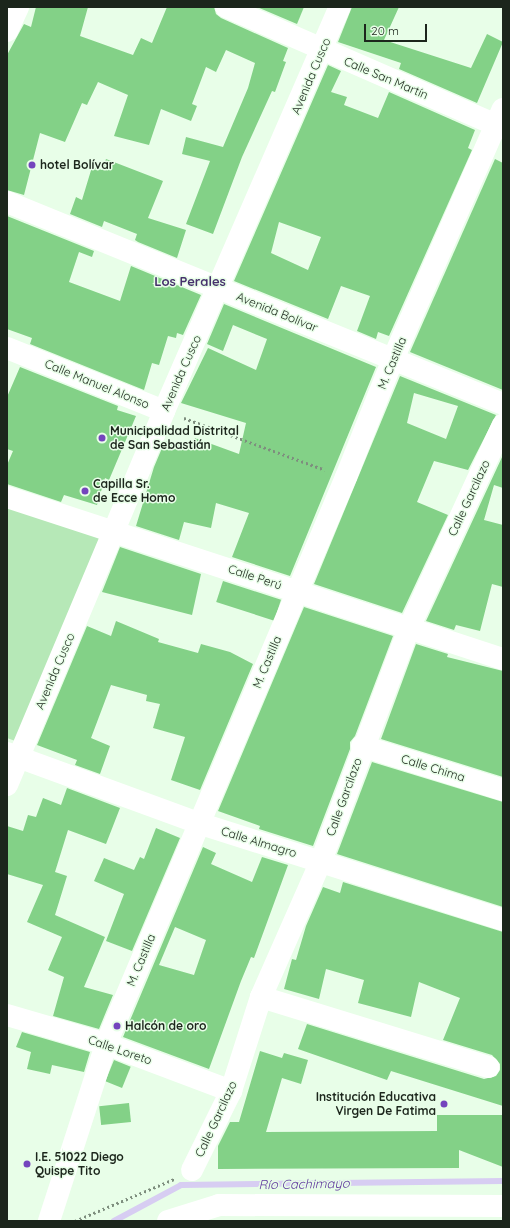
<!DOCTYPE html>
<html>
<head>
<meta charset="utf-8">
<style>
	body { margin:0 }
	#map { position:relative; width:510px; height:1228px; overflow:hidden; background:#e8fee8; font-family:Quicksand,sans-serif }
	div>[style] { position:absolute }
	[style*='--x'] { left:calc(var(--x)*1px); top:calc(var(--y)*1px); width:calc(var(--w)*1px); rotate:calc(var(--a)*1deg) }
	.green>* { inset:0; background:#b6e8b7 }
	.stream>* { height:6px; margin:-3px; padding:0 3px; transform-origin:3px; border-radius:3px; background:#d7cdf2 }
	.building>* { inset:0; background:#83d187; transform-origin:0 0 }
	.path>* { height:2.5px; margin-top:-1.25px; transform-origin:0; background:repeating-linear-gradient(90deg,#7e8e7e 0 2px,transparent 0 5px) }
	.minor>* { height:22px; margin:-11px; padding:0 11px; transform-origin:11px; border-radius:11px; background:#fff }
	.dots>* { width:11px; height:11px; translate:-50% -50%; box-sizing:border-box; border:2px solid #e8fee8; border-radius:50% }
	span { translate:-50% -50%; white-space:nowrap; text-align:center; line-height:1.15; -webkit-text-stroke:3px #e8fee8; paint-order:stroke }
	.street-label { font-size:12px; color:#1c261c }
	.poi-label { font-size:12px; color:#1c261c; font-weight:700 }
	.left { translate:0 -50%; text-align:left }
	.right { translate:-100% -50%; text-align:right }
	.neighbourhood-label { font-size:13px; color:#46316c; font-weight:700 }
	.water-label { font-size:13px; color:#60399f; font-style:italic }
	.frame { position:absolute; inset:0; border:8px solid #1c261c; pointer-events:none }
	.scale { position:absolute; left:364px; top:24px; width:63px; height:18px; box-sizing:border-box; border:2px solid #1c261c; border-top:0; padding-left:5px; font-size:12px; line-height:14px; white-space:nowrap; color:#1c261c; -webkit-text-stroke:3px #e8fee8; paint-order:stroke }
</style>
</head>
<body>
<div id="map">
	<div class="green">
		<div style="clip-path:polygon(7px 503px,106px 535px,18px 742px,7px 738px)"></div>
	</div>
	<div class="stream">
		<div style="--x:114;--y:1221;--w:76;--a:-28.2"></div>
		<div style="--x:181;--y:1185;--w:322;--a:-0.7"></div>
	</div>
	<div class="building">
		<div style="clip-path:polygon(36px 7px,88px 7px,80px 36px,133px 55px,141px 38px,152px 43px,167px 7px,214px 7px,216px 14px,221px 18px,288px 48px,283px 61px,286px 62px,275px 92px,272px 91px,242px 157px,213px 234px,186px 224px,210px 161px,182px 154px,186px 137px,223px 147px,248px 88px,255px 63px,226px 50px,216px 72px,206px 67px,192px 104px,197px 106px,191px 121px,161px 109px,149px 145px,114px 136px,128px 95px,98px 82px,87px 105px,82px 103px,65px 142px,40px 133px,24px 195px,7px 190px,7px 55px,24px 24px,31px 27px)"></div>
		<div style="clip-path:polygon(257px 7px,304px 7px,297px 24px)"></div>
		<div style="clip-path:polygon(352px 7px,399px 7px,384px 40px,471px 68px,487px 34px,503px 42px,477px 103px,399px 69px,401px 63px,338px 42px)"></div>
		<div style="clip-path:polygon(evenodd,328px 65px,341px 71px,331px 92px,347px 97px,344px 105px,378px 118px,389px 92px,475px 130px,468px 148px,472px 150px,389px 336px,378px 332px,376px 339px,357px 331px,370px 296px,341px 286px,328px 319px,234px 281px,328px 65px,279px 222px,321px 237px,308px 270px,271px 253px,279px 222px)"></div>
		<div style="clip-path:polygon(106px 159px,163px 181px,148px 218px,186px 230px,177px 258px,138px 242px,135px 240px,137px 234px,104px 221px,102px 227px,70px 214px,76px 197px,82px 200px,92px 167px,102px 170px)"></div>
		<div style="clip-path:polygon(495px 159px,503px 163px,503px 390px,410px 352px)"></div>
		<div style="clip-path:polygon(7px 216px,94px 251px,92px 257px,79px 252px,69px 282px,120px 301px,131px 266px,201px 295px,183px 335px,177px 333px,176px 338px,168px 336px,159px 365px,152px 363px,144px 390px,30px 344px,32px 338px,7px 329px)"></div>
		<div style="clip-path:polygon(224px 304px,376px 367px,290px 576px,232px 557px,249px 513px,216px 503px,211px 528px,184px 522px,179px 540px,136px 526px,154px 467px,165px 441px,191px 449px,195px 438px,239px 454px,246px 423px,181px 403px,208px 348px,256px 370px,267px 339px,233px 325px,223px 351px,207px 344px)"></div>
		<div style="clip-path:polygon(20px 367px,118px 406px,117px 410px,136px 416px,109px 480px,105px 478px,97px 505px,64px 495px,61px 502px,7px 484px,7px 465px,13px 451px,7px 449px,7px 397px)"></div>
		<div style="clip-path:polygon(evenodd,400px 376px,496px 415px,468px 470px,434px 461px,417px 502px,448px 515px,402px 613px,314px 584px,400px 376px,414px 393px,458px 406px,446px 439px,407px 423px,414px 393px)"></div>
		<div style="clip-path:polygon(503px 455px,503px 488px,494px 485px,484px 520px,503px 525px,503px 587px,492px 584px,480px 631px,456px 625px,454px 630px,426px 621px)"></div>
		<div style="clip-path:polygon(120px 547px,201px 574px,192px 615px,102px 592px)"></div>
		<div style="left:223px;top:581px;width:61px;height:22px;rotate:18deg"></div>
		<div style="clip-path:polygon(304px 607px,393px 636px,355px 736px,350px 742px,350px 749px,313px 846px,259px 829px,260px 826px,218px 811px)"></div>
		<div style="clip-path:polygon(116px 621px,159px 639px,158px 642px,198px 653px,201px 644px,230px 652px,253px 664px,200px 790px,171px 780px,185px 737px,153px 728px,160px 704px,146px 701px,147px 695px,111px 685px,91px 738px,110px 746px,100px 774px,75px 765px,77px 760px,37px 745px,87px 626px,111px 636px)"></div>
		<div style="clip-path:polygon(416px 644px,448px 654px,447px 657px,503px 671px,503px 777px,381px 739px)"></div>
		<div style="clip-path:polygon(372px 762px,503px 802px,503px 907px,337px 854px)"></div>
		<div style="clip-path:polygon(67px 788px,120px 808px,106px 844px,68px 830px,55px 872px,67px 876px,55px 915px,105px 937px,84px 987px,113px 995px,99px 1029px,53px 1016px,64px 977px,48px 970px,62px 937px,27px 922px,43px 885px,7px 874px,7px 826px,23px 831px,28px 815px,36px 817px,43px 798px,61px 805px)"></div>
		<div style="clip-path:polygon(156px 828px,180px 838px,132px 951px,106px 941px,124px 894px,94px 881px,104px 858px,134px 870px,140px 857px,144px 859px)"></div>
		<div style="clip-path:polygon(evenodd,203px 847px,216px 853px,211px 864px,252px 882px,262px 857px,288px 865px,254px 958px,251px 957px,241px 981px,209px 1069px,123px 1037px,203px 847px,175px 927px,206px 940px,194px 975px,159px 965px,175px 927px)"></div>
		<div style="clip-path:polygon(343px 882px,503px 932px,503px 1106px,391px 1071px,387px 1080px,298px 1049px,307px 1024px,484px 1079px,496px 1076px,500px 1070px,500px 1064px,492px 1055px,443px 1040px,460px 998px,419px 982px,411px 1017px,358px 1003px,364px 980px,326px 969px,319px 999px,284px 989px,292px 959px,296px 960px,306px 926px,323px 887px,340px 893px)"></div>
		<div style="clip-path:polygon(22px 1032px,90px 1052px,84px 1072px,52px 1065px,50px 1074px,27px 1069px,31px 1052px,16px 1047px)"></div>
		<div style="clip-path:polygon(260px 1051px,282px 1058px,284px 1053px,308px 1060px,301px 1084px,282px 1078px,266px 1132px,437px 1131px,437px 1115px,503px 1115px,503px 1167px,459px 1150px,459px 1168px,218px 1169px,218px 1146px,230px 1122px,239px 1122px)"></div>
		<div style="left:114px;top:1060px;width:18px;height:23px;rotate:22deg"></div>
		<div style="left:129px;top:1103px;width:19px;height:30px;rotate:84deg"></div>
	</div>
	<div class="path">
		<div style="--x:184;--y:418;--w:150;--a:20.2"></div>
		<div style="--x:75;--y:1221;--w:108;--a:-23"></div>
	</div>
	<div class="minor">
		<div style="--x:226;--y:7;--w:302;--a:23.6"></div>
		<div style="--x:7;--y:31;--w:26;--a:-65"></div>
		<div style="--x:7;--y:202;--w:536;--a:22.16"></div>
		<div style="--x:7;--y:348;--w:169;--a:21.9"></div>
		<div style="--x:7;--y:497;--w:522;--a:18.09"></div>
		<div style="--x:362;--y:746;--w:148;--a:17.3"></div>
		<div style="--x:7;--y:753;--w:203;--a:20.1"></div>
		<div style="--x:198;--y:823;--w:320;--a:17.6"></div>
		<div style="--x:7;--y:785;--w:406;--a:-67.2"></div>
		<div style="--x:164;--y:411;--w:441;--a:-66.5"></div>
		<div style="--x:261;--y:997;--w:238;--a:17.1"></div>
		<div style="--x:7;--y:1015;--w:103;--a:16.3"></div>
		<div style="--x:106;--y:1044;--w:134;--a:20.6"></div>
		<div style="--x:192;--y:1170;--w:88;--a:-63.7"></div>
		<div style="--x:231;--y:1091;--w:99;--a:-72.3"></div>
		<div style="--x:261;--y:997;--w:149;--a:-66.2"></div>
		<div style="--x:321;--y:861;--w:249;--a:-69.3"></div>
		<div style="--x:409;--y:628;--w:224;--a:-65.2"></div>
		<div style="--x:49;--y:1221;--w:186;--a:-72.1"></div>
		<div style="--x:106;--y:1044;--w:616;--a:-67.06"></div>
		<div style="--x:346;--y:477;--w:127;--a:-68.3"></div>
		<div style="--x:393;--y:359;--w:273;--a:-66.3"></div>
		<div style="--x:168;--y:1221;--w:53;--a:-17.4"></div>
		<div style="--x:219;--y:1205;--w:284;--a:0.2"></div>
	</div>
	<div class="dots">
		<div style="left:32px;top:165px;background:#7445bd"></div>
		<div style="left:102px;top:438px;background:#7445bd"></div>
		<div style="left:85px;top:491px;background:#7445bd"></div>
		<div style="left:117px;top:1026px;background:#7445bd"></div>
		<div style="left:444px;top:1104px;background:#7445bd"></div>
		<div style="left:27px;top:1164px;background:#7445bd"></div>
	</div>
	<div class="street-label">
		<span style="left:311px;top:76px;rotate:-67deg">Avenida Cusco</span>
		<span style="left:386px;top:78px;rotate:23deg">Calle San Martín</span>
		<span style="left:277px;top:312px;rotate:22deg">Avenida Bolívar</span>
		<span style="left:392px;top:363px;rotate:-67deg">M. Castilla</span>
		<span style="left:181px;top:373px;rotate:-66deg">Avenida Cusco</span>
		<span style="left:97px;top:384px;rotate:22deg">Calle Manuel Alonso</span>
		<span style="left:469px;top:498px;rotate:-65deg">Calle Garcilazo</span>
		<span style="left:255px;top:577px;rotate:18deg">Calle Perú</span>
		<span style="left:267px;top:662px;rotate:-67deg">M. Castilla</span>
		<span style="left:55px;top:671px;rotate:-67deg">Avenida Cusco</span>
		<span style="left:433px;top:768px;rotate:17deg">Calle Chima</span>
		<span style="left:344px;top:797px;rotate:-70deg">Calle Garcilazo</span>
		<span style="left:259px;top:842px;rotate:17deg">Calle Almagro</span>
		<span style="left:141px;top:960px;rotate:-67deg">M. Castilla</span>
		<span style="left:120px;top:1050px;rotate:19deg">Calle Loreto</span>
		<span style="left:216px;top:1119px;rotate:-65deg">Calle Garcilazo</span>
	</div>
	<div class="poi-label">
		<span class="left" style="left:40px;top:165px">hotel Bolívar</span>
		<span class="left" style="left:110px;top:438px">Municipalidad Distrital<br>de San Sebastián</span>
		<span class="left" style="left:93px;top:491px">Capilla Sr.<br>de Ecce Homo</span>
		<span class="left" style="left:125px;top:1026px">Halcón de oro</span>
		<span class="right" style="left:436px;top:1104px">Institución Educativa<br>Virgen De Fatima</span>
		<span class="left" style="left:35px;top:1164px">I.E. 51022 Diego<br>Quispe Tito</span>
	</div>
	<div class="neighbourhood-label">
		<span style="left:190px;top:281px">Los Perales</span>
	</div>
	<div class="water-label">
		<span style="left:304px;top:1184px;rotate:-1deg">Río Cachimayo</span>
	</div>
	<div class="frame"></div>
	<div class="scale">20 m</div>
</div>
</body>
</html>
